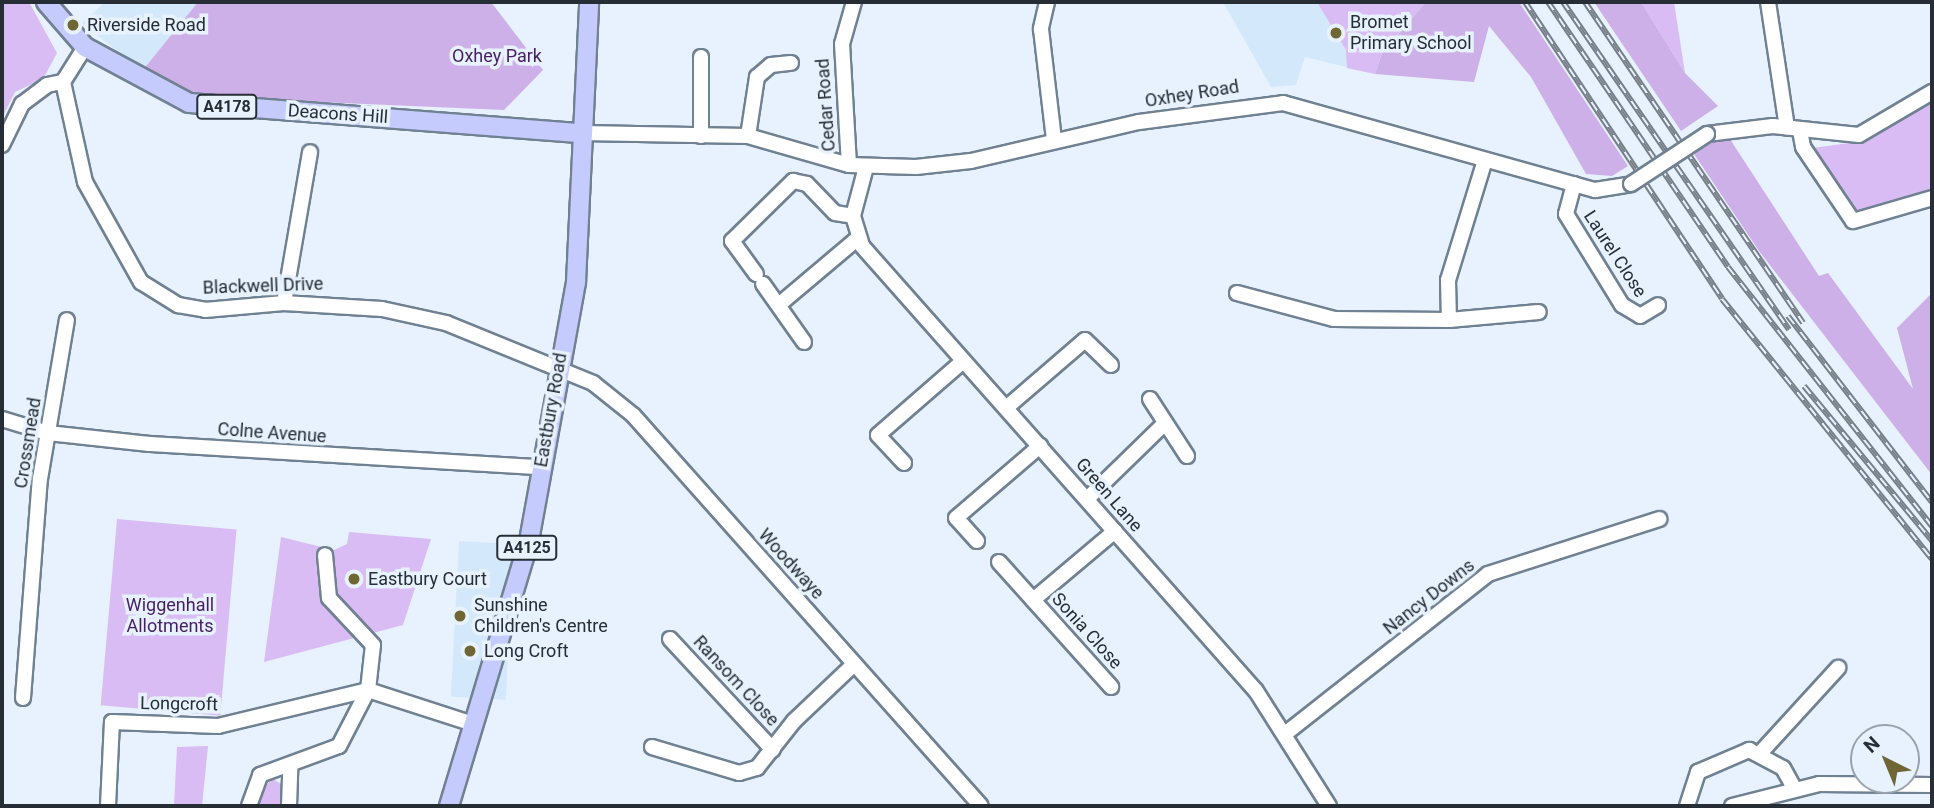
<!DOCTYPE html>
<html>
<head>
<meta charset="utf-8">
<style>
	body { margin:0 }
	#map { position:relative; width:1934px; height:808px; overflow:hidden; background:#e7f2fe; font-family:Roboto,sans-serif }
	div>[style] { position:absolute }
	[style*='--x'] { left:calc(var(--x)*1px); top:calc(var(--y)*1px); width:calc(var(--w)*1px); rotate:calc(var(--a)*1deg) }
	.built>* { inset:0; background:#d4e8fc; transform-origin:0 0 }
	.green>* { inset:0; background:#d9bcf3; transform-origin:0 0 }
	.forest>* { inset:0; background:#ceb0e9 }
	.roads { filter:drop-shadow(2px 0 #708192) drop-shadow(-2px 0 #708192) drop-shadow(0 2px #708192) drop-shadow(0 -2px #708192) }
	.minor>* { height:14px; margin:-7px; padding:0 7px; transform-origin:7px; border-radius:7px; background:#fff }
	.major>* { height:18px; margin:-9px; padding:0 9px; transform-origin:9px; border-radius:9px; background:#c5cbfd }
	.rail>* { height:6px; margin-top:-3px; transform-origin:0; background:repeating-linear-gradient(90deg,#e7f2fe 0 10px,#778089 0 20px); box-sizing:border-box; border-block:2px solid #778089 }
	.bridges { filter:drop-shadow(2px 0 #708192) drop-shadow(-2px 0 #708192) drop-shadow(0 2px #708192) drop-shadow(0 -2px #708192) }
	.minor-bridge>* { height:14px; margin:-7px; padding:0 7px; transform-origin:7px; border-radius:7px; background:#fff }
	.dots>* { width:19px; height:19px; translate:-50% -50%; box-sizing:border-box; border:4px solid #e7f2fe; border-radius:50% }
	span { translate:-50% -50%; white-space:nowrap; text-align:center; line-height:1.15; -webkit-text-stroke:7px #e7f2fe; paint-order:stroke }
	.shield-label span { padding:2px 5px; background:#e7f2fe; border:2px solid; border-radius:5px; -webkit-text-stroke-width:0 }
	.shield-label { font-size:16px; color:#262d34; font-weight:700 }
	.poi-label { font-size:18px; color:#262d34 }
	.left { translate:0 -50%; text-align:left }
	.park-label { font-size:18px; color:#451e61 }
	.street-label { font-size:18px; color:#262d34 }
	.frame { position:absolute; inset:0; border:4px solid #262d34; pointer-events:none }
	.north { position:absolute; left:1850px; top:724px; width:70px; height:70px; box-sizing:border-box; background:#e7f2fe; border:2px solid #9aa3ad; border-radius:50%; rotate:317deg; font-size:19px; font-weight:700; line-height:28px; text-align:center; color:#262d34 }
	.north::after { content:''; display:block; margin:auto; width:24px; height:32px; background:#706633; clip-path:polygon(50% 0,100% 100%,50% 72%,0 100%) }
</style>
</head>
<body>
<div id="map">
	<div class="built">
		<div style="clip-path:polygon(105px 2px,198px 2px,142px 71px,82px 23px)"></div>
		<div style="clip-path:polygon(1223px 2px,1463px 2px,1466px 8px,1375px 74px,1305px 57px,1296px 85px,1271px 87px)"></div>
		<div style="left:459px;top:541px;width:55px;height:156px;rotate:3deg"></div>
	</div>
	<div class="green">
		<div style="clip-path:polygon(2px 2px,29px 2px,57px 53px,43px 79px,15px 92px,2px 118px)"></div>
		<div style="clip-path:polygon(1317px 2px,1426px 2px,1382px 52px,1375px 74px,1347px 68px,1346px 50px)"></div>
		<div style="clip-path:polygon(1641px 2px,1674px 2px,1685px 73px)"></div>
		<div style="clip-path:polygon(1932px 101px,1932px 193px,1854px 217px,1813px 148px,1856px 142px)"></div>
		<div style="left:117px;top:519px;width:120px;height:187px;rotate:5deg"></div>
		<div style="clip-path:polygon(349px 532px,431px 539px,403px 625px,264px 662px,281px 537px,334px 550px,347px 544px)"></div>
		<div style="clip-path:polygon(208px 746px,202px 806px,174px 806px,177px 747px)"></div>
		<div style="clip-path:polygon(273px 779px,281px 784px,280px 806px,257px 806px,260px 790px)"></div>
	</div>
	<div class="forest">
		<div style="clip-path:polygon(198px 2px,491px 2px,543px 70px,504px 110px,182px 96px,142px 71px)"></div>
		<div style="clip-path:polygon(1426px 2px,1519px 2px,1628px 166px,1612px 176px,1586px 174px,1531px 77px,1489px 26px,1474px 82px,1375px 74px,1382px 53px)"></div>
		<div style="clip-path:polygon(1594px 2px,1641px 2px,1685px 73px,1718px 106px,1681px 131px)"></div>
		<div style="clip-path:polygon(1726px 133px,1819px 276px,1828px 273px,1913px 389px,1897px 328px,1932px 293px,1932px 475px,1759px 251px,1692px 151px)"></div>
	</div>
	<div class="roads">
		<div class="minor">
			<div style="--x:1047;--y:2;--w:28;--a:103"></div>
			<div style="--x:1041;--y:29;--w:111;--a:83.3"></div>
			<div style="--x:1768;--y:2;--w:127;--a:81.4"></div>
			<div style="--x:85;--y:47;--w:41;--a:122.2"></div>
			<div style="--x:63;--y:82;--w:102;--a:77.6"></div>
			<div style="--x:85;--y:182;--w:115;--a:60.8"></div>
			<div style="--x:141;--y:282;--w:44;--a:31.9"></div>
			<div style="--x:178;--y:305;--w:27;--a:10"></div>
			<div style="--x:205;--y:310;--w:79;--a:-5.1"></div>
			<div style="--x:284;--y:303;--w:98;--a:3.5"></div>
			<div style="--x:382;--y:309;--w:66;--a:12.3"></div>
			<div style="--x:446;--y:323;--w:159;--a:22.2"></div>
			<div style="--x:593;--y:383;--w:51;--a:38.7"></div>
			<div style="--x:633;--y:415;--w:523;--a:48.33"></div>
			<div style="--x:1800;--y:131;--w:16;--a:79"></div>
			<div style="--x:1803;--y:147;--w:89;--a:56"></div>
			<div style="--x:1853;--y:221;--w:82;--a:-16.2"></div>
			<div style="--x:582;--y:133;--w:166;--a:1"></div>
			<div style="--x:748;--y:136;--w:105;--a:16"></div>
			<div style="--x:849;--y:165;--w:67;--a:1.7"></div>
			<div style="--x:916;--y:167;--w:55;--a:-6.2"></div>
			<div style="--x:971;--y:161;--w:172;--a:-13.1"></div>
			<div style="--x:1139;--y:122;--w:145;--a:-7.5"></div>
			<div style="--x:1283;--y:103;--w:324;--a:15.6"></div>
			<div style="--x:1595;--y:190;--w:36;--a:-9"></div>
			<div style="--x:1707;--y:134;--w:66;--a:-6.9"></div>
			<div style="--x:1773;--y:126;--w:86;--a:6"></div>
			<div style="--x:1859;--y:135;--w:85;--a:-30.5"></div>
			<div style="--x:701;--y:136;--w:79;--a:-90"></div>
			<div style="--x:748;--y:136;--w:60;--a:-81.3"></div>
			<div style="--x:757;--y:77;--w:18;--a:-41"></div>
			<div style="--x:771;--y:65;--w:20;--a:-6"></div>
			<div style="--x:2;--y:145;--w:46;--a:-64"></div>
			<div style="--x:22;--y:104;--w:31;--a:-37"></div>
			<div style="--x:47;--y:85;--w:16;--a:-11"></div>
			<div style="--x:1485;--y:160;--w:126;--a:107.1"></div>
			<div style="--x:1448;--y:280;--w:40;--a:88.6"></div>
			<div style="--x:1449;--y:320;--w:90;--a:-5.1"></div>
			<div style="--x:849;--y:165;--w:121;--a:-93.3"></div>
			<div style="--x:842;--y:44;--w:44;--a:-74.1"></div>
			<div style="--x:866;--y:167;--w:51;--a:104.9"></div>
			<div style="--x:853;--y:216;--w:31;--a:73"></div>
			<div style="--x:862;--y:246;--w:594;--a:48.48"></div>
			<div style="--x:1256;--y:691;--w:136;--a:57.6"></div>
			<div style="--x:1574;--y:184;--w:31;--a:105"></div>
			<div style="--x:1566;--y:214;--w:107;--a:58.4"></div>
			<div style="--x:1622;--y:305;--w:21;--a:31"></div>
			<div style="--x:1640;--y:316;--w:21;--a:-31"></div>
			<div style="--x:756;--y:274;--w:41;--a:-126"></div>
			<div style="--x:732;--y:241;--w:86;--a:-44.5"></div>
			<div style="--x:793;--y:181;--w:14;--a:12"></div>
			<div style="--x:807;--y:184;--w:40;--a:46"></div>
			<div style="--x:835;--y:213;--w:18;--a:9"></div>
			<div style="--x:763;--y:284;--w:71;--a:54.7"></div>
			<div style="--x:1237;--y:293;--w:100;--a:15"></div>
			<div style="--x:1334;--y:319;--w:115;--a:0.5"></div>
			<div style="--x:284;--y:303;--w:153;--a:-80.2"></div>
			<div style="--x:781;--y:303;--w:99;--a:-40.1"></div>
			<div style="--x:1150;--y:399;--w:68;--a:57"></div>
			<div style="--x:1006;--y:408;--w:104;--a:-40.7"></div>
			<div style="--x:1085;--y:340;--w:36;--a:44"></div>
			<div style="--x:2;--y:419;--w:48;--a:16.9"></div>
			<div style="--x:48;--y:433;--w:102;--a:6.2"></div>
			<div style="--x:149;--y:444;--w:393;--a:3.4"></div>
			<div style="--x:904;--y:463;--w:38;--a:-133"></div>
			<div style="--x:878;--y:435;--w:113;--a:-41"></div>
			<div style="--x:1087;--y:499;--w:106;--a:-44.2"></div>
			<div style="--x:977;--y:541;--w:31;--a:-132"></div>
			<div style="--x:956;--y:518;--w:111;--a:-40.6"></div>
			<div style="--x:999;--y:562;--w:168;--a:48.1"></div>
			<div style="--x:1033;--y:600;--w:107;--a:-40.1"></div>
			<div style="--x:670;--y:639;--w:151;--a:47.1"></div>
			<div style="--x:23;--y:698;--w:220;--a:-85.6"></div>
			<div style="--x:40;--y:479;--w:161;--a:-80.4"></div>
			<div style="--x:1285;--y:734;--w:258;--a:-38.2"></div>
			<div style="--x:1488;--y:574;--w:180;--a:-17.8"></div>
			<div style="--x:652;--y:747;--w:91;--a:16.6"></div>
			<div style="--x:739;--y:773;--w:19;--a:-16"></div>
			<div style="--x:757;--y:768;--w:60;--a:-51.8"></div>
			<div style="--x:794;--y:721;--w:83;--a:-43.5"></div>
			<div style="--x:1762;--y:751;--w:113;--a:-47.5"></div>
			<div style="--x:108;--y:806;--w:84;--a:-87.3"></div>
			<div style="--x:112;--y:722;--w:106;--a:2.2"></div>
			<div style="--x:218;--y:726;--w:154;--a:-13.5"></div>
			<div style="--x:368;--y:690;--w:107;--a:17.9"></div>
			<div style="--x:249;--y:806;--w:33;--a:-70"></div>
			<div style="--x:260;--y:775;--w:84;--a:-20.2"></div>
			<div style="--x:339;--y:746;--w:63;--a:-62.6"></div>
			<div style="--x:368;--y:690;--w:45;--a:-83.7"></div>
			<div style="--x:373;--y:645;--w:64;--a:-133.1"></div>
			<div style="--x:329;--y:598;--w:43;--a:-95.3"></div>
			<div style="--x:289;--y:806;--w:37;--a:-88"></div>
			<div style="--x:1687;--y:806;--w:36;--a:-72"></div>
			<div style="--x:1698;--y:772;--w:56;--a:-23.3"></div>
			<div style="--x:1749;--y:750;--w:38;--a:28"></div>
			<div style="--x:1783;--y:768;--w:23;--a:61"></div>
			<div style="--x:1732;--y:806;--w:90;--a:-14.2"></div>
			<div style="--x:1819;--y:784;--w:113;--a:0.5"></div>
		</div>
		<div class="major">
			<div style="--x:46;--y:2;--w:60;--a:49.1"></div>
			<div style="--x:85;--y:47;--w:118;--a:28.3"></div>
			<div style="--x:189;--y:103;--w:394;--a:4.4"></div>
			<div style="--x:449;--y:806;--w:277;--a:-73.2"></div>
			<div style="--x:529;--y:541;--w:263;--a:-79.7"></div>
			<div style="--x:576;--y:282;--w:280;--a:-87.3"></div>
		</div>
	</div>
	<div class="rail">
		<div style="--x:1525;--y:2;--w:356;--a:56.4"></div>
		<div style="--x:1722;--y:299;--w:334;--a:51.1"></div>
		<div style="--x:1548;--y:2;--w:320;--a:55.8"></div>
		<div style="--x:1728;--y:267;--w:330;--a:51.8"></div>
		<div style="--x:1563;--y:2;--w:398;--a:55.4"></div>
		<div style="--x:1585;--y:2;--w:388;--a:55.8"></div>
		<div style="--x:1788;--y:316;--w:235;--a:52.3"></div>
		<div style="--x:1804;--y:386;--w:201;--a:50.4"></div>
	</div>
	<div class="bridges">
		<div class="minor-bridge">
			<div style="--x:1631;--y:184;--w:91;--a:-33.3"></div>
		</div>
	</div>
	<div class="dots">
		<div style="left:73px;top:25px;background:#706633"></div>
		<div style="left:1336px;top:33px;background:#706633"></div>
		<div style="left:354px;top:579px;background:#706633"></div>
		<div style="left:460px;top:616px;background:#706633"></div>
		<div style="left:470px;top:651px;background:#706633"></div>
	</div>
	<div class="shield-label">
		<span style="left:227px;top:107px">A4178</span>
		<span style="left:527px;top:548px">A4125</span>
	</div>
	<div class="poi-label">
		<span class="left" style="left:1350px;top:33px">Bromet<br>Primary School</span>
		<span class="left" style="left:87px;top:25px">Riverside Road</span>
		<span class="left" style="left:368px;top:579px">Eastbury Court</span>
		<span class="left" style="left:474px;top:616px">Sunshine<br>Children's Centre</span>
		<span class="left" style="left:484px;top:651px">Long Croft</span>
	</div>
	<div class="park-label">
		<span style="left:497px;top:56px">Oxhey Park</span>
		<span style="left:170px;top:616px">Wiggenhall<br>Allotments</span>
	</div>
	<div class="street-label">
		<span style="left:1192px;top:94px;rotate:-9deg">Oxhey Road</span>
		<span style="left:826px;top:105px;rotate:-94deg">Cedar Road</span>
		<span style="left:338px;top:114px;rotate:4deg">Deacons Hill</span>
		<span style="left:1615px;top:254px;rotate:57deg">Laurel Close</span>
		<span style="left:263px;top:286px;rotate:-2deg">Blackwell Drive</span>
		<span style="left:551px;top:410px;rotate:-80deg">Eastbury Road</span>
		<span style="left:272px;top:433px;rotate:4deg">Colne Avenue</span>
		<span style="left:28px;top:443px;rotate:-81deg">Crossmead</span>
		<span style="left:1109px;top:495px;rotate:49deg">Green Lane</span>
		<span style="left:791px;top:564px;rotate:48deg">Woodwaye</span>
		<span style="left:1429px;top:597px;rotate:-38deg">Nancy Downs</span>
		<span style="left:1087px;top:631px;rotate:48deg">Sonia Close</span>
		<span style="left:736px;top:681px;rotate:47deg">Ransom Close</span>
		<span style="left:179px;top:704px;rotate:1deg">Longcroft</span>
	</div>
	<div class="frame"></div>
	<div class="north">N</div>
</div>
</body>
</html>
